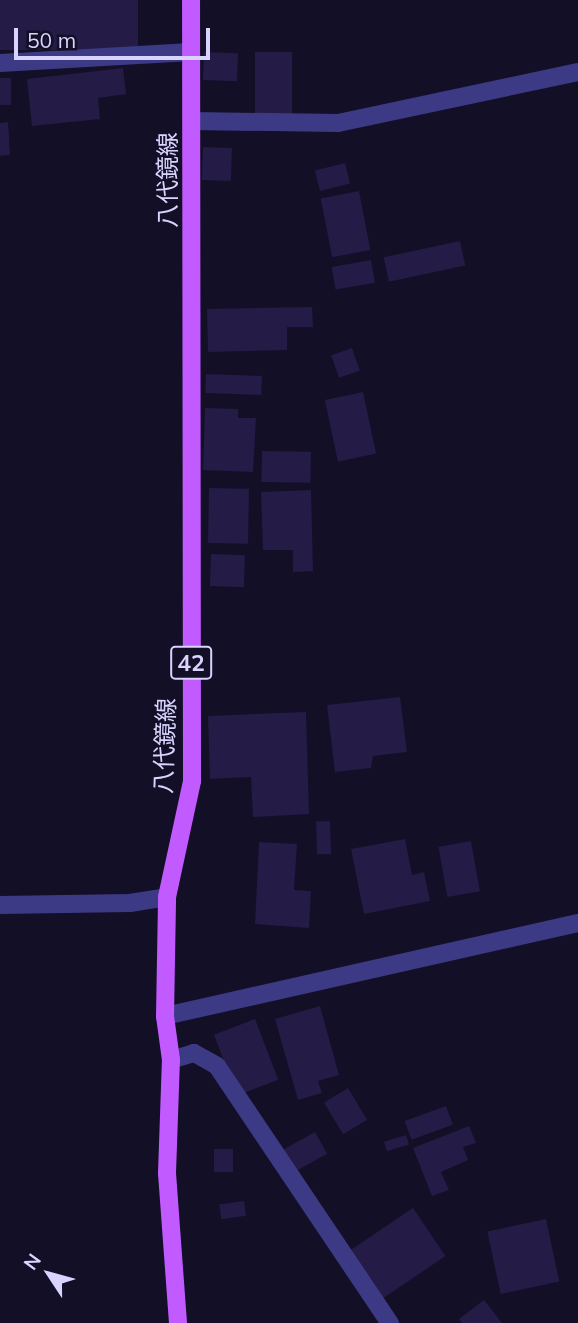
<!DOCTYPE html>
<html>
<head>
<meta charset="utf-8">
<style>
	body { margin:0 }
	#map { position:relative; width:578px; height:1323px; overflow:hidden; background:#130f26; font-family:Mulish,"Noto Sans JP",sans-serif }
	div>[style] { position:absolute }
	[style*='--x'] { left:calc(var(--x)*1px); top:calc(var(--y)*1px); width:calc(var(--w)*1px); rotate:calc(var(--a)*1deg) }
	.building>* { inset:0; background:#241b47; transform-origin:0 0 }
	.minor>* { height:18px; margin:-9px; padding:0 9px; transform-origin:9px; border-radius:9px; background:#3d3a85 }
	.primary>* { height:18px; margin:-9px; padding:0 9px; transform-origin:9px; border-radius:9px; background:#c25bff }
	span { translate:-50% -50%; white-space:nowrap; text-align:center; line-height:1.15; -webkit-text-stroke:5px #130f26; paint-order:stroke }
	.shield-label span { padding:2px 5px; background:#130f26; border:2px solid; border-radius:5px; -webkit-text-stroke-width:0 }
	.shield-label { font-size:23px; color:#d9d4ff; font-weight:700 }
	.street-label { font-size:24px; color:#d9d4ff }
	.north { position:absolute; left:14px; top:1239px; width:70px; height:70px; -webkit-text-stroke:5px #130f26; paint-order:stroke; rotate:306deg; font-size:19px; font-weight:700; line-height:28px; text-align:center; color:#d9d4ff }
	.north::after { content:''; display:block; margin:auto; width:24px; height:32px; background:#d9d4ff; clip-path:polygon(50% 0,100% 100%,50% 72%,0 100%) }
	.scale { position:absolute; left:14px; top:28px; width:196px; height:32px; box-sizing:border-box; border:4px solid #d9d4ff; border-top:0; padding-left:9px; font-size:21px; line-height:24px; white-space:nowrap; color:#d9d4ff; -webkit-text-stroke:5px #130f26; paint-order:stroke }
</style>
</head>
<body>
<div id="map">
	<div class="building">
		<div style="left:0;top:0;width:138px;height:50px"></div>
		<div style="left:204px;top:52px;width:34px;height:28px;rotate:2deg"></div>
		<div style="left:255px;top:52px;width:37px;height:67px"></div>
		<div style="clip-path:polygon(123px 68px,126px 94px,98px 98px,100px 119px,32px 126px,27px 79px)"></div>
		<div style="left:11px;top:78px;width:27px;height:11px;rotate:90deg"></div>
		<div style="clip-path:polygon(8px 122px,10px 155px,0 156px,0 123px)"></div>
		<div style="left:203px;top:147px;width:29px;height:33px;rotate:2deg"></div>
		<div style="left:345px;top:163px;width:21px;height:31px;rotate:76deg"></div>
		<div style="left:359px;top:191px;width:60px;height:39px;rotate:79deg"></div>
		<div style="left:460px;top:241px;width:25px;height:78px;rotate:78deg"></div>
		<div style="left:371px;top:260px;width:23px;height:40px;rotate:80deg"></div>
		<div style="clip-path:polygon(312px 307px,313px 327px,287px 327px,287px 350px,208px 352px,207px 309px)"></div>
		<div style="left:352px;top:348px;width:24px;height:22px;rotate:71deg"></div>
		<div style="left:206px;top:374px;width:56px;height:19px;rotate:2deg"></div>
		<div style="left:363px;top:392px;width:63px;height:39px;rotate:78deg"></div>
		<div style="clip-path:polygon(205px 408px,238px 409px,238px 418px,256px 418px,253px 472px,203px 470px)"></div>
		<div style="left:262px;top:451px;width:49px;height:31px;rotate:1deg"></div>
		<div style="left:209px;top:488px;width:40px;height:55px;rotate:1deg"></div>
		<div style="clip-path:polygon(311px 490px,313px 571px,293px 572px,293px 550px,263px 550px,261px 492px)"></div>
		<div style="left:211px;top:554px;width:34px;height:32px;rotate:2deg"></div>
		<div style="clip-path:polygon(400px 697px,407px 752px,373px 756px,371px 768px,335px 772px,327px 705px)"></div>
		<div style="clip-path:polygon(306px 712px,309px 814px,253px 817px,251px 777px,210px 779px,208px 716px)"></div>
		<div style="left:330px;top:821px;width:33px;height:14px;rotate:88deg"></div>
		<div style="clip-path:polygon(405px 839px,412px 875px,424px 872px,430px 901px,364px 914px,351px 849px)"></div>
		<div style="left:471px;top:841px;width:51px;height:33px;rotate:80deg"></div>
		<div style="clip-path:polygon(259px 842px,297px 844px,294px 890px,311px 891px,309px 928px,255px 924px)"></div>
		<div style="clip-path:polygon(320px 1006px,339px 1075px,318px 1081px,322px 1093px,298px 1100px,275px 1019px)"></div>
		<div style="left:255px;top:1019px;width:65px;height:44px;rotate:69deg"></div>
		<div style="left:348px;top:1088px;width:37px;height:28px;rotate:59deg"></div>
		<div style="left:446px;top:1106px;width:20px;height:44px;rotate:70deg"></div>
		<div style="clip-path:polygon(469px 1126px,476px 1143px,463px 1147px,468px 1160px,441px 1172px,449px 1190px,432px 1196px,413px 1148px)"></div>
		<div style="left:315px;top:1132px;width:25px;height:37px;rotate:61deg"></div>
		<div style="left:406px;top:1135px;width:10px;height:23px;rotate:73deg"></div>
		<div style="left:233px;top:1149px;width:23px;height:19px;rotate:90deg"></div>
		<div style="left:244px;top:1201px;width:15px;height:25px;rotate:82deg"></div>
		<div style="left:413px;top:1208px;width:58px;height:78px;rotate:56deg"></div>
		<div style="left:546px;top:1219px;width:64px;height:60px;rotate:78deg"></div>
		<div style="clip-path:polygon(484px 1300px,502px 1323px,462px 1323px,459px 1319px)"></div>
	</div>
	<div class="minor">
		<div style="--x:0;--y:63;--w:191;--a:-3.3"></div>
		<div style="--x:192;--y:121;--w:146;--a:0.8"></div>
		<div style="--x:338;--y:123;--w:245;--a:-12"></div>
		<div style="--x:0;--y:905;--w:130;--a:-0.9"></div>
		<div style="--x:130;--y:903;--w:37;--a:-9"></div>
		<div style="--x:165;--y:1016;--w:423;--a:-12.7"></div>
		<div style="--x:171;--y:1060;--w:24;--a:-17"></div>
		<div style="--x:194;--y:1053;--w:26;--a:29"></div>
		<div style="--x:217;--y:1066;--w:310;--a:56.1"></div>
	</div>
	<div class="primary">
		<div style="--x:178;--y:1323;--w:150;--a:-94.2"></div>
		<div style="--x:167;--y:1173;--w:113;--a:-88"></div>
		<div style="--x:171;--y:1060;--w:44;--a:-97.8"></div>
		<div style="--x:165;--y:1016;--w:119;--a:-89"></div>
		<div style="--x:167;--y:897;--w:119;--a:-77.8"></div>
		<div style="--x:192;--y:781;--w:781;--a:-90.07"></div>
	</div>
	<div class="shield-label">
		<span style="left:191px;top:663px">42</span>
	</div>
	<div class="street-label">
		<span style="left:168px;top:180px;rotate:-90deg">八代鏡線</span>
		<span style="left:165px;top:746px;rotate:-88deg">八代鏡線</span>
	</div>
	<div class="north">N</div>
	<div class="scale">50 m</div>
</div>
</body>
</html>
